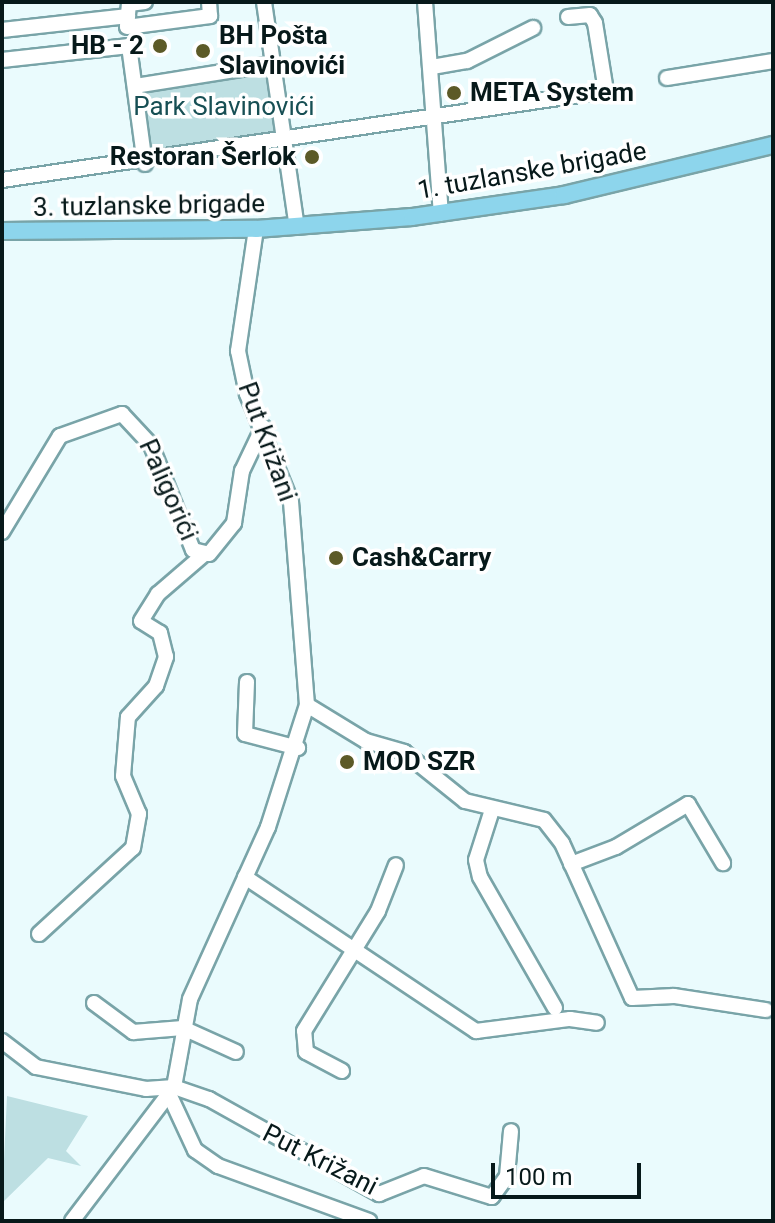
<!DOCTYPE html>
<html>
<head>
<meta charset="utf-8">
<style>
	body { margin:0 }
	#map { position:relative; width:775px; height:1223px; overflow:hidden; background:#eafbfd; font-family:Roboto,sans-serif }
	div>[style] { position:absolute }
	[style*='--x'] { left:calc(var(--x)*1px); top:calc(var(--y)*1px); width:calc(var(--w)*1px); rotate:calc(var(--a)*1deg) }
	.green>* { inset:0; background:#bddfe2; transform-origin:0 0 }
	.roads { filter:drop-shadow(2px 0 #79a4a8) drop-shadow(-2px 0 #79a4a8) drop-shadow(0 2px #79a4a8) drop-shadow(0 -2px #79a4a8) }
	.minor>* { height:14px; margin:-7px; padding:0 7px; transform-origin:7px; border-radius:7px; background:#fff }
	.major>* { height:16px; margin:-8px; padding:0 8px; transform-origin:8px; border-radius:8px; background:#8dd5ec }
	.dots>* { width:22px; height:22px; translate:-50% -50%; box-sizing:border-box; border:4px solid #fff; border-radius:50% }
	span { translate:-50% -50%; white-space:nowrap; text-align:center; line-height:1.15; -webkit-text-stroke:7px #fff; paint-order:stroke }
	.poi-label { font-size:26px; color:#07191a; font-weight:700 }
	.left { translate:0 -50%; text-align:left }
	.right { translate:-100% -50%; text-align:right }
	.park-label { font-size:26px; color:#174f54 }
	.street-label { font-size:26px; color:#07191a }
	.frame { position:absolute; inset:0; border:4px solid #07191a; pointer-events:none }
	.scale { position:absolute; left:491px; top:1163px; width:150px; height:36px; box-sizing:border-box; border:4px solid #07191a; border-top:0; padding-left:10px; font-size:24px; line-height:28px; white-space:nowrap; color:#07191a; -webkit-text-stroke:6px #fff; paint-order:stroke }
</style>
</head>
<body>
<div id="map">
	<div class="green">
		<div style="left:273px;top:64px;width:76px;height:140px;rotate:83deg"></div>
		<div style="clip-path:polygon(7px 1096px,88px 1116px,66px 1151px,81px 1166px,48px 1158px,2px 1203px)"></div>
	</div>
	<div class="roads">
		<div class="minor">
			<div style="--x:264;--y:2;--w:227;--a:81.7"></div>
			<div style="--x:425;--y:2;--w:212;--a:85.7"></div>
			<div style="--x:127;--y:26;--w:22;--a:-85"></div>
			<div style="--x:129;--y:4;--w:16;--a:-7"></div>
			<div style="--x:127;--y:27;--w:84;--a:-7.5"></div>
			<div style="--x:210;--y:16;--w:14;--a:-94"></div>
			<div style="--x:2;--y:30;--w:127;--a:-6.3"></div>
			<div style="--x:2;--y:60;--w:128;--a:-6.3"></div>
			<div style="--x:129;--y:46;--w:119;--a:82.3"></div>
			<div style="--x:432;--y:67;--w:36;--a:-10"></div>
			<div style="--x:467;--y:61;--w:74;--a:-26.6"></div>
			<div style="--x:667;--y:78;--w:107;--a:-9.1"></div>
			<div style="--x:135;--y:86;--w:140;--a:-9.1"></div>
			<div style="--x:2;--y:180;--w:611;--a:-8.38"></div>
			<div style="--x:606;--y:91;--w:69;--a:-99.2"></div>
			<div style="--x:595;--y:23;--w:9;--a:-122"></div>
			<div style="--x:590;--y:15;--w:22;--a:175"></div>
			<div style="--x:2;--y:532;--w:112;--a:-58.9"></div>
			<div style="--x:60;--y:436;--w:66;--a:-19.5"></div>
			<div style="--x:122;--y:414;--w:42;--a:46.9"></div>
			<div style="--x:151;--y:445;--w:113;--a:68.2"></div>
			<div style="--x:193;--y:550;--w:16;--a:14"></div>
			<div style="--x:209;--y:554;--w:40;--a:-51"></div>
			<div style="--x:234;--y:523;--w:53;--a:-81.3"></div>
			<div style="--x:242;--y:471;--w:49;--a:-64.5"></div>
			<div style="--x:247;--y:682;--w:52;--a:92.2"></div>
			<div style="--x:245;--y:734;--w:55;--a:14.8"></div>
			<div style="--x:307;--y:705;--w:69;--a:31.4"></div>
			<div style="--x:366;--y:741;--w:40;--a:16"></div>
			<div style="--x:404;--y:752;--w:78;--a:38.8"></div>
			<div style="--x:465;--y:801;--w:81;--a:13.5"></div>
			<div style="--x:544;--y:820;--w:29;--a:52"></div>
			<div style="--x:562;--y:843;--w:170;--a:65.7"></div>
			<div style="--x:632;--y:998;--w:42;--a:-2.7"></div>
			<div style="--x:674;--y:996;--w:93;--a:8.7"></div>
			<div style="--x:491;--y:813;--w:49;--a:107.7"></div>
			<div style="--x:476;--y:860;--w:17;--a:77"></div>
			<div style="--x:480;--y:877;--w:151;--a:60.2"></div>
			<div style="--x:571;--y:864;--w:48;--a:-20.7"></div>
			<div style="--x:616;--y:847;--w:84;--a:-30.8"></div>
			<div style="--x:688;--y:804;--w:69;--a:59.3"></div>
			<div style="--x:245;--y:877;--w:278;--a:33.7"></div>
			<div style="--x:476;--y:1031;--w:95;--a:-7.3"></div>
			<div style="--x:570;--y:1019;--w:27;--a:8"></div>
			<div style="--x:39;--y:934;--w:127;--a:-42.5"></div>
			<div style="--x:133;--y:848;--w:35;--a:-80"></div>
			<div style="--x:139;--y:814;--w:41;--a:-112.8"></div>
			<div style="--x:123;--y:776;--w:59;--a:-85.2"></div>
			<div style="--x:128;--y:717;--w:42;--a:-47.9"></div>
			<div style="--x:156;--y:686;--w:31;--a:-71"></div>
			<div style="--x:166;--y:657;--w:25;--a:-104"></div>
			<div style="--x:160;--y:633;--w:22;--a:-148"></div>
			<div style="--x:141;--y:621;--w:32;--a:-58"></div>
			<div style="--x:158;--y:594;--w:58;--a:-40.8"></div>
			<div style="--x:94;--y:1003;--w:49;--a:36.6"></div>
			<div style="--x:133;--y:1032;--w:50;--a:-4.6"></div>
			<div style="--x:183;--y:1028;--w:58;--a:24.4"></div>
			<div style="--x:2;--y:1041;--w:43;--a:37.4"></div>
			<div style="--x:36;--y:1067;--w:112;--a:11.3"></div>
			<div style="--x:146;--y:1089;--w:28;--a:-4"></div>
			<div style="--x:174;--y:1087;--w:37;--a:19"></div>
			<div style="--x:209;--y:1099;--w:195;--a:29.2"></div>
			<div style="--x:379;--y:1194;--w:48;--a:-21.8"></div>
			<div style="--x:424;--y:1176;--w:71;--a:17.2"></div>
			<div style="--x:492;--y:1197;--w:26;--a:-54"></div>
			<div style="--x:507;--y:1176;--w:45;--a:-84.9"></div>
			<div style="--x:342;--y:1071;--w:41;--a:-152.2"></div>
			<div style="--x:306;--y:1052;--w:21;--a:-95"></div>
			<div style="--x:304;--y:1031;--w:141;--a:-58.3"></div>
			<div style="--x:378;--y:911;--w:49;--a:-68.6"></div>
			<div style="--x:169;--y:1094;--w:62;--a:65.1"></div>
			<div style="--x:195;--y:1150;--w:28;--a:35"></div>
			<div style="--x:218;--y:1166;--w:161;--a:20"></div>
			<div style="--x:72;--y:1221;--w:168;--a:-52.7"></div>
			<div style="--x:174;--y:1087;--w:89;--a:-79.7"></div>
			<div style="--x:190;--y:999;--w:189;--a:-65.6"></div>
			<div style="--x:268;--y:827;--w:128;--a:-72.3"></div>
			<div style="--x:307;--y:705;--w:204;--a:-94.5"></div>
			<div style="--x:291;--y:502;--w:117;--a:-112.2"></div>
			<div style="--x:247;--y:394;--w:44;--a:-101.8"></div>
			<div style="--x:238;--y:351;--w:123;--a:-81.6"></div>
		</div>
		<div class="major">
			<div style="--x:2;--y:231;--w:254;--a:-0.5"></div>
			<div style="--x:256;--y:229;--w:156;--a:-4.4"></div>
			<div style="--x:412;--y:217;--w:154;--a:-8.2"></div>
			<div style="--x:564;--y:195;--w:215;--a:-13.5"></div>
		</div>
	</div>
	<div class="dots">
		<div style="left:160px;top:46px;background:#5c5a27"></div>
		<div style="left:203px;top:51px;background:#5c5a27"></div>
		<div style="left:454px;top:93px;background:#5c5a27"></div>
		<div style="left:312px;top:157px;background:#5c5a27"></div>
		<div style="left:336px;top:558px;background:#5c5a27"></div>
		<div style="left:347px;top:762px;background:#5c5a27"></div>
	</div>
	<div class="poi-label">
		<span class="left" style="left:219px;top:51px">BH Pošta<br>Slavinovići</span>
		<span class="right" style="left:144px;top:46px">HB - 2</span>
		<span class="left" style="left:470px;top:93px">META System</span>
		<span class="right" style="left:296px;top:157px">Restoran Šerlok</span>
		<span class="left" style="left:352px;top:558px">Cash&amp;Carry</span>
		<span class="left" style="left:363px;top:762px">MOD SZR</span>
	</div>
	<div class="park-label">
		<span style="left:224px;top:107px">Park Slavinovići</span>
	</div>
	<div class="street-label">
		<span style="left:532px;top:171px;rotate:-10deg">1. tuzlanske brigade</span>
		<span style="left:149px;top:206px;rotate:-1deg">3. tuzlanske brigade</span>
		<span style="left:267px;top:442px;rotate:70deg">Put Križani</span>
		<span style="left:168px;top:490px;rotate:66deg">Paligorići</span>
		<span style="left:320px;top:1160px;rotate:27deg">Put Križani</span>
	</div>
	<div class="frame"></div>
	<div class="scale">100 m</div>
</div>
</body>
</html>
